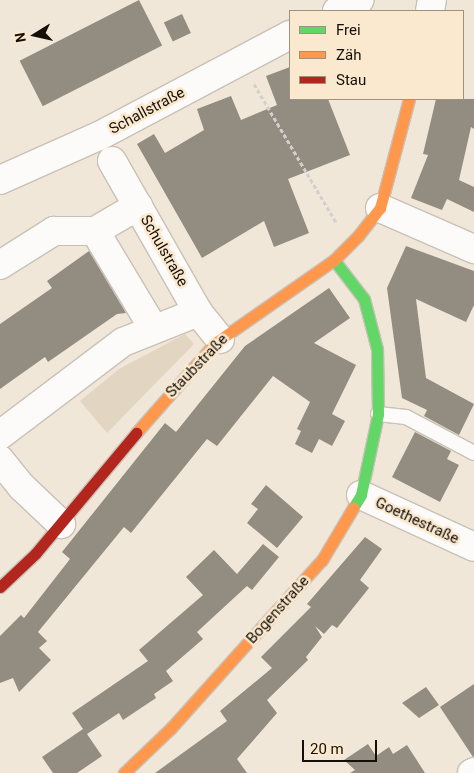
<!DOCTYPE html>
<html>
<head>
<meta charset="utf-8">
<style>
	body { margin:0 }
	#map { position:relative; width:474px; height:773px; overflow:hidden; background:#f0e7d9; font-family:Roboto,sans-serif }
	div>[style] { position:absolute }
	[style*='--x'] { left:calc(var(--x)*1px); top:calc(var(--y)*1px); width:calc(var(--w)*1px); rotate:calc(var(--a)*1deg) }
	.green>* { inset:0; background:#e2d5c2 }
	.building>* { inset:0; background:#938c80; transform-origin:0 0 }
	.path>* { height:3px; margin-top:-1.5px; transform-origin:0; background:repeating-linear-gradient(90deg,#d2d0cc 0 4px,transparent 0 6.5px) }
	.roads { filter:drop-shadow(1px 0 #c8c1b6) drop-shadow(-1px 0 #c8c1b6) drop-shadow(0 1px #c8c1b6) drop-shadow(0 -1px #c8c1b6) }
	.lane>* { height:14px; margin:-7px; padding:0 7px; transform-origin:7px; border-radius:7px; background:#fdfbf9 }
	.street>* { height:28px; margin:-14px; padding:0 14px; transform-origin:14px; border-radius:14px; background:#fdfbf9 }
	.fast>* { height:11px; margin:-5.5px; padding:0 5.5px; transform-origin:5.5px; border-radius:5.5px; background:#63d668 }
	.slow>* { height:11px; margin:-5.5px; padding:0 5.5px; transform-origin:5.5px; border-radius:5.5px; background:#ff974d }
	.jam>* { height:11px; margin:-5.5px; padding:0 5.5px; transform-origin:5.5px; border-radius:5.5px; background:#b3261e }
	span { translate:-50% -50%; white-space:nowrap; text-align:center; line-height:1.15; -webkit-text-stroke:5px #fae9cf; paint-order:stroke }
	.street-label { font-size:15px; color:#150f07 }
	.legend { position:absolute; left:289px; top:10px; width:175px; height:90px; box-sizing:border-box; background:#fae9cf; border:1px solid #9e927f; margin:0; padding:6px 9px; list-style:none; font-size:15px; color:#150f07 }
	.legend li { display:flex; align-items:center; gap:10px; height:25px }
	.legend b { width:25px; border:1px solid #9e927f }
	.north { position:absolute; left:10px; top:10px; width:50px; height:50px; -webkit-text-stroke:4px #fae9cf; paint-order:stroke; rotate:260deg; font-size:14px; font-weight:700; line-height:20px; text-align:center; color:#150f07 }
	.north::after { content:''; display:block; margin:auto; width:18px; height:22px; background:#150f07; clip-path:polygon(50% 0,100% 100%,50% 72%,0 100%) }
	.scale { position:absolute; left:302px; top:740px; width:75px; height:22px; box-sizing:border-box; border:2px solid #150f07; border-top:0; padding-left:6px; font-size:15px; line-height:18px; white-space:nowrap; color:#150f07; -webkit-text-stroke:4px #fae9cf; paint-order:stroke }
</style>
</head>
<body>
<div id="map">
	<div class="green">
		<div style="clip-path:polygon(185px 334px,194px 344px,107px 433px,80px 401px,119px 369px)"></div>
	</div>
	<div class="building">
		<div style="left:139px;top:0;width:51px;height:134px;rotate:63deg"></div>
		<div style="left:182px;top:14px;width:21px;height:20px;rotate:65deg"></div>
		<div style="clip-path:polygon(290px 67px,290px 99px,328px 99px,350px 155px,288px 179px,309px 233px,274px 247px,264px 221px,202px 258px,137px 144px,154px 134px,165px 153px,204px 130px,197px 109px,231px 96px,241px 120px,277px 105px,266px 76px)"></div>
		<div style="clip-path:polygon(436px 99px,474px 99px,474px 129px,471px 127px,459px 180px,474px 187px,474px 212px,447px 199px,442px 210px,411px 198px,428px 155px,423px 154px)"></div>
		<div style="clip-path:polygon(406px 246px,474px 271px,474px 305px,466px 322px,416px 299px,426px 378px,474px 404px,459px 435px,424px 416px,427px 410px,402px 398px,387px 288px)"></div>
		<div style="clip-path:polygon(89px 251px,126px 313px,117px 314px,48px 362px,45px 357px,0 389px,0 324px,52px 288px,47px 281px)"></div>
		<div style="clip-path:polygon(329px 288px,350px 318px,314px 343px,356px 365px,332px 414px,345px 421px,332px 446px,319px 439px,312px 453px,295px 444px,301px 431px,297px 429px,310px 402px,273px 376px,217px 446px,207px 439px,131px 533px,124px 527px,38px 632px,47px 641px,39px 648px,51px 660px,19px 692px,13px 678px,0 683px,0 636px,21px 615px,24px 618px,70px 559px,62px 552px,165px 423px,176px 432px,245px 346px)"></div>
		<div style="clip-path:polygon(415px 432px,451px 451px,447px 459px,459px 465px,440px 502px,392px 477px)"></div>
		<div style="clip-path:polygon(266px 485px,303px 517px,277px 548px,247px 523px,258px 509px,251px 504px)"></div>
		<div style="clip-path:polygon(365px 537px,382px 549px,360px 580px,369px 588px,337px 628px,332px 625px,324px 634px,315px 626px,322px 637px,306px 657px,308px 660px,267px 700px,277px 713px,237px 759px,247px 773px,155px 773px,227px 721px,220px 711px,272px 668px,261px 657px,311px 607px,307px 604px)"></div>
		<div style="clip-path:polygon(263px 544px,279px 557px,252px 590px,247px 586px,197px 632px,203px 639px,166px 671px,173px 681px,154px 694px,156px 698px,123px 720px,119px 713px,87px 734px,102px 756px,77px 773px,53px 773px,42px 757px,83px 729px,72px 713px,148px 661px,139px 650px,203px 595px,186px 577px,214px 550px,237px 574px)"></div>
		<div style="clip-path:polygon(474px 684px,474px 757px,473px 757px,440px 707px)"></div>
		<div style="clip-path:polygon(426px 687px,439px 705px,419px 718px,402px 703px)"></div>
		<div style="clip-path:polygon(368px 744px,376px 756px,389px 747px,393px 754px,407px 745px,425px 773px,350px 773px,355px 770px,344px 760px)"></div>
	</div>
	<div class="path">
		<div style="--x:254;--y:84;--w:161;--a:59.3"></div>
	</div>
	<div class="roads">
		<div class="lane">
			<div style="--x:378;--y:414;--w:28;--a:6"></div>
			<div style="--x:406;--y:417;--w:77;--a:27.9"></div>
		</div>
		<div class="street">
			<div style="--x:337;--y:11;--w:25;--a:-26"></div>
			<div style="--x:430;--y:11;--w:11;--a:-80"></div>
			<div style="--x:112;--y:161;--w:174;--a:60.3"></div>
			<div style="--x:198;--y:312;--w:35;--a:51"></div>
			<div style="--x:0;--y:180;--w:108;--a:-24"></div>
			<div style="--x:99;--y:136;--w:216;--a:-27.9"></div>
			<div style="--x:380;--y:208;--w:103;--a:23.6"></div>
			<div style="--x:95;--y:231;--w:50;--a:-30.2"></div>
			<div style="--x:0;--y:265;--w:64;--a:-32.2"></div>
			<div style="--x:54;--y:231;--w:41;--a:0"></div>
			<div style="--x:95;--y:231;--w:114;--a:59"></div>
			<div style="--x:0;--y:435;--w:154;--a:-37.1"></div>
			<div style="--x:123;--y:342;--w:81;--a:-21.8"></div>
			<div style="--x:0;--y:460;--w:35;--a:51"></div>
			<div style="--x:22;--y:487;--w:54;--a:43.5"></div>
			<div style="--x:361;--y:495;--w:124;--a:24.7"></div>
			<div style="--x:472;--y:773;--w:2;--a:-27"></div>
		</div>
		<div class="fast">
			<div style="--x:334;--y:260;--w:49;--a:52.4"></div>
			<div style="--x:364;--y:299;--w:52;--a:75.4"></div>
			<div style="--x:377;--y:349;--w:65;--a:89.1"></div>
			<div style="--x:378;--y:414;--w:83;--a:101.9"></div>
			<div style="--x:361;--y:495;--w:15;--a:122"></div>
		</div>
		<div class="slow">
			<div style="--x:136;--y:433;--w:120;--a:-48.7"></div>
			<div style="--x:215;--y:343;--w:145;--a:-34.9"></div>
			<div style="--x:334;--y:260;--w:34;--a:-45"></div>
			<div style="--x:358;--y:236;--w:36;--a:-52"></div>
			<div style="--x:380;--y:208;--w:113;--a:-75.1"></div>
			<div style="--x:124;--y:773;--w:65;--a:-43.8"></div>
			<div style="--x:171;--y:728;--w:226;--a:-48.1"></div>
			<div style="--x:322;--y:560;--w:61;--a:-59.2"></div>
		</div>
		<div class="jam">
			<div style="--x:0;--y:587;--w:48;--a:-43.3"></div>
			<div style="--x:35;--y:554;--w:158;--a:-50.1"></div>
		</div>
	</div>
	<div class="street-label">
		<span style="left:147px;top:111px;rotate:-28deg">Schallstraße</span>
		<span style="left:164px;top:251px;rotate:60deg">Schulstraße</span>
		<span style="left:197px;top:366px;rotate:-46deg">Staubstraße</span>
		<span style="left:417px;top:521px;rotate:25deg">Goethestraße</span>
		<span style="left:278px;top:610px;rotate:-48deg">Bogenstraße</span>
	</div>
	<ul class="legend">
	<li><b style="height:6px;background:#63d668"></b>Frei</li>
	<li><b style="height:6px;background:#ff974d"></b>Zäh</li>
	<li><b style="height:6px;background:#b3261e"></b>Stau</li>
	</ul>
	<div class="north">N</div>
	<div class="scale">20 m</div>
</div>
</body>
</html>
